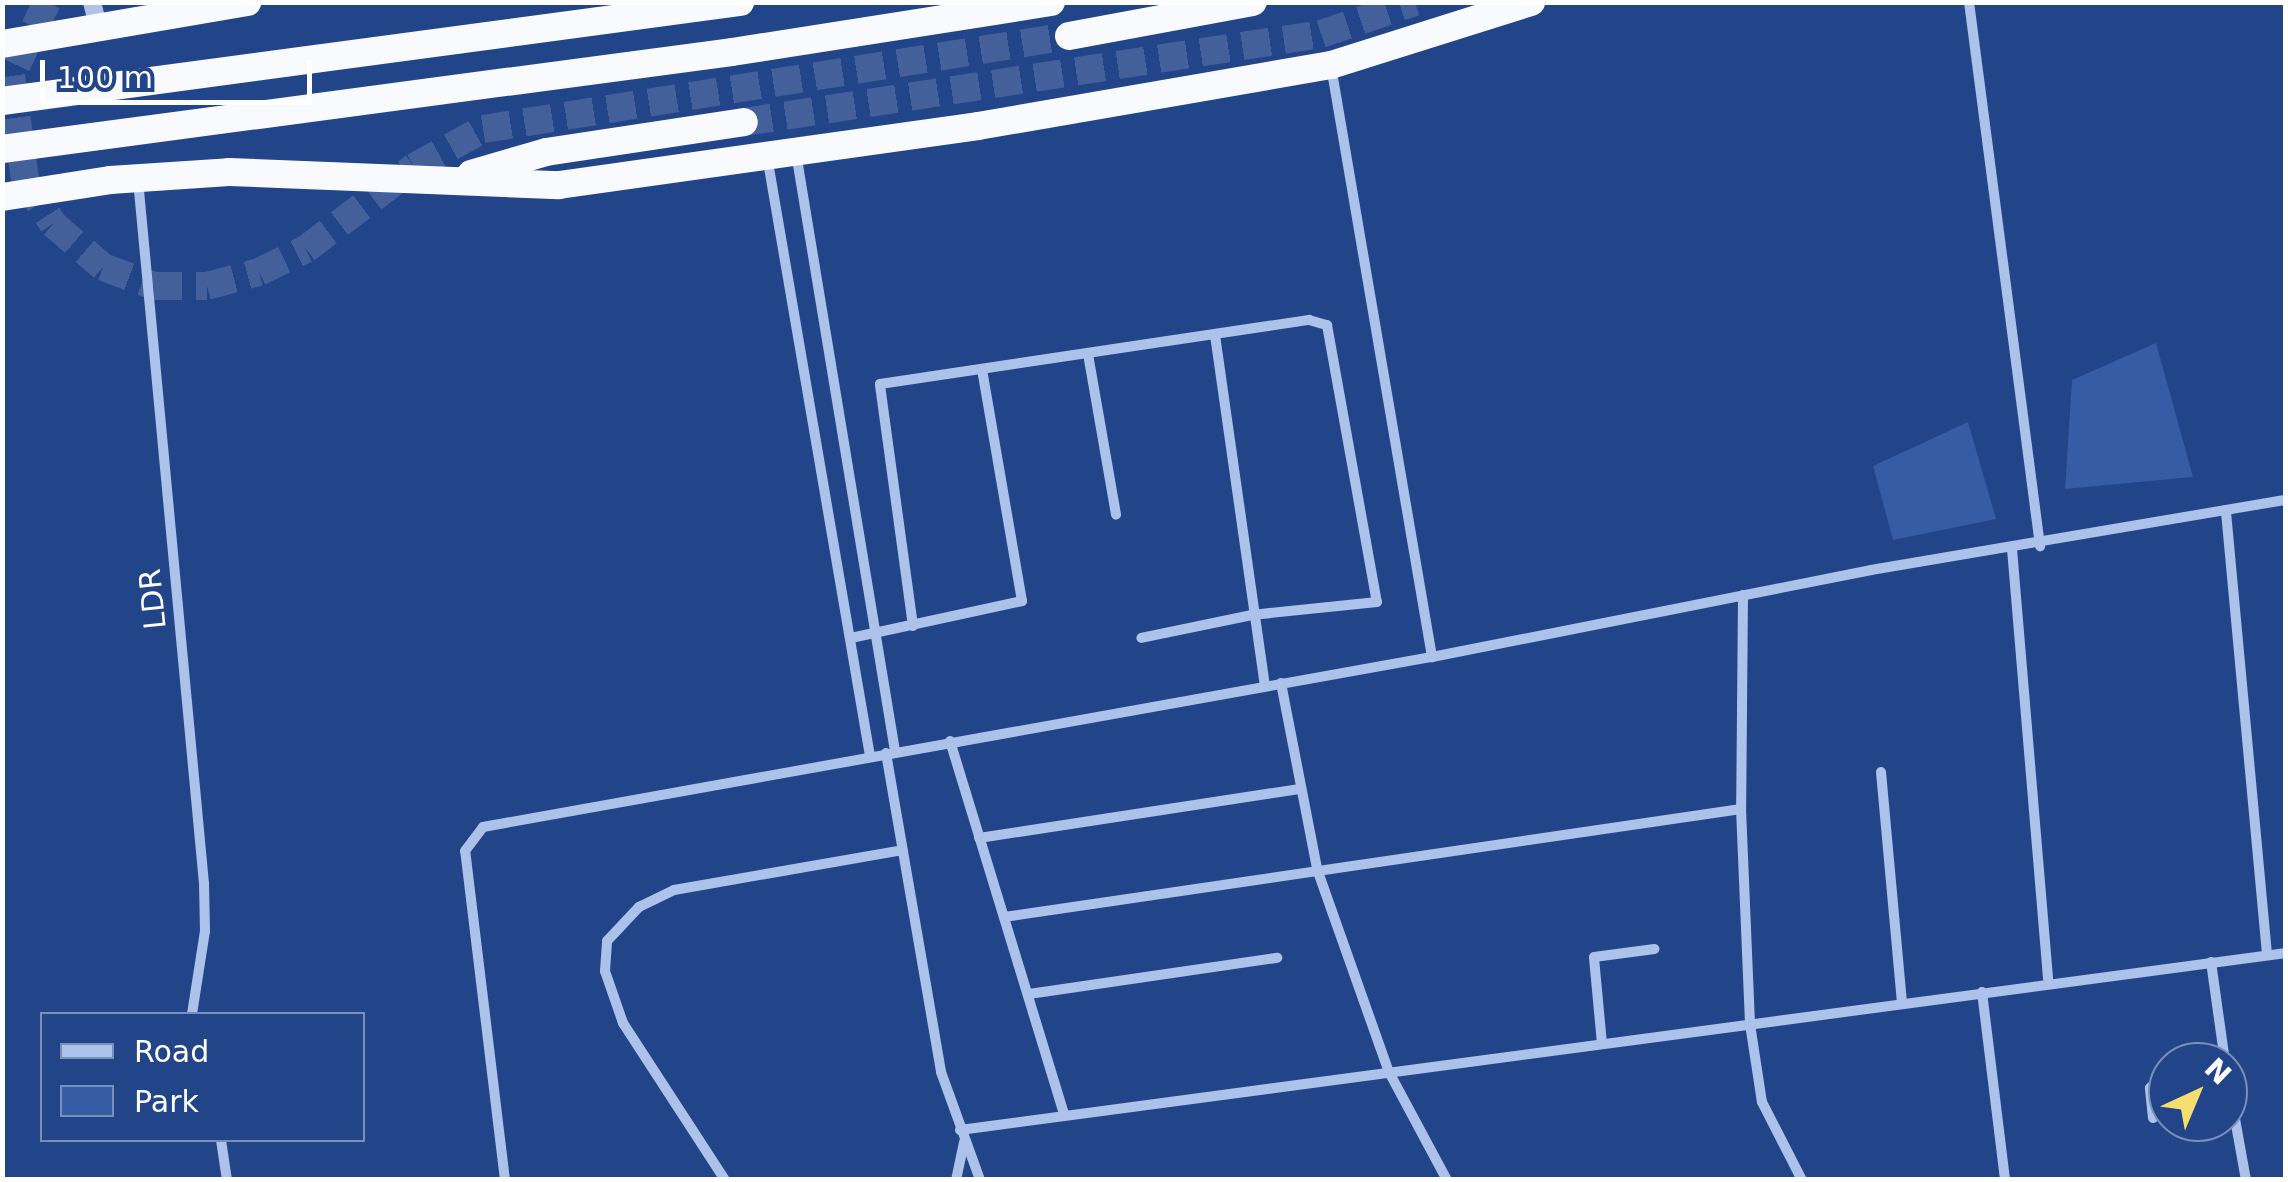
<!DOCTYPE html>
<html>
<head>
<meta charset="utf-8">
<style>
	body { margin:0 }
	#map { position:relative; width:2288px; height:1182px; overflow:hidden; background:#248; font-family:"DejaVu Sans",sans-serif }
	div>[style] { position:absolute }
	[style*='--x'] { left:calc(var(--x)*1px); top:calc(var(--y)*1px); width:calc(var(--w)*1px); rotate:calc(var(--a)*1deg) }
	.green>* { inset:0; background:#365ca5 }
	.trunk-tunnel>* { height:28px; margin-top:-14px; transform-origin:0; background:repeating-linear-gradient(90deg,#43609a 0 28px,transparent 0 42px) }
	.minor>* { height:10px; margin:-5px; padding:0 5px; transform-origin:5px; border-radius:5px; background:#adc2ea }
	.tertiary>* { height:18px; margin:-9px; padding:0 9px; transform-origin:9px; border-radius:9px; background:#adc2ea }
	.trunk>* { height:28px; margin:-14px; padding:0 14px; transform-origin:14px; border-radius:14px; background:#f8fafe }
	span { translate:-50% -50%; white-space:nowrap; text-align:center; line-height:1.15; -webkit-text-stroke:10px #248; paint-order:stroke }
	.street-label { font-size:30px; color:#fff }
	.frame { position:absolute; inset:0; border:5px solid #fff; pointer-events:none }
	.legend { position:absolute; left:40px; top:1012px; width:325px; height:130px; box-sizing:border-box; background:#248; border:2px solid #7a8fb8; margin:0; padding:12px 18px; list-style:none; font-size:30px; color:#fff }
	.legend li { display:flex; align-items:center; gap:20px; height:50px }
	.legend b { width:50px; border:2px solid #7a8fb8 }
	.north { position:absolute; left:2148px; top:1042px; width:100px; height:100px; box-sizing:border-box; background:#248; border:2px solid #7a8fb8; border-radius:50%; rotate:44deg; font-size:28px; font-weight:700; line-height:40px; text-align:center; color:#fff }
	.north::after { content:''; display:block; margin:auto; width:35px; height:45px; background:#f6dd6f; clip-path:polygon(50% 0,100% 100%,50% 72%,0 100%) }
	.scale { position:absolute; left:40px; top:60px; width:272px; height:45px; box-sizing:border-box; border:5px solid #fff; border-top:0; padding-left:12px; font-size:30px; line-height:35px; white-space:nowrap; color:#fff; -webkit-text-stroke:8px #248; paint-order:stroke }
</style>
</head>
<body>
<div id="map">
	<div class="green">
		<div style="clip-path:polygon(2156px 343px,2193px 477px,2065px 489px,2072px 380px)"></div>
		<div style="clip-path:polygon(1968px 422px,1996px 519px,1893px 540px,1873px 466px)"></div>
	</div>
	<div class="trunk-tunnel">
		<div style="--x:47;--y:2;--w:82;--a:115.9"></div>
		<div style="--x:11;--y:76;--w:105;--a:82.3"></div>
		<div style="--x:25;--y:180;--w:52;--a:57.5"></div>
		<div style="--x:53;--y:224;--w:66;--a:40.7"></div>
		<div style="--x:103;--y:267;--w:54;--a:20.4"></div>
		<div style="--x:154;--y:286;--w:53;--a:0"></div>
		<div style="--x:207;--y:286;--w:54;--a:-15.1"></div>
		<div style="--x:259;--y:272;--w:52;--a:-26.1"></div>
		<div style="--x:306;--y:249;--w:136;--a:-37.2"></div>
		<div style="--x:414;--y:167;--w:79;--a:-28.8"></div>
		<div style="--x:483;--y:129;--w:593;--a:-9.02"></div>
		<div style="--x:744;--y:122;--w:584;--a:-8.67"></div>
		<div style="--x:1321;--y:34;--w:99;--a:-18.8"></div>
	</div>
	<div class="minor">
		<div style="--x:1969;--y:2;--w:549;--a:82.56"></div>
		<div style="--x:1331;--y:66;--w:600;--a:80.3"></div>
		<div style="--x:796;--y:153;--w:606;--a:80.6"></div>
		<div style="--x:767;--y:156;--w:609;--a:80.26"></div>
		<div style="--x:138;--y:180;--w:707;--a:84.64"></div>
		<div style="--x:204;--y:884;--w:47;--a:88.8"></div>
		<div style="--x:205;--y:931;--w:84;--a:98.9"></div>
		<div style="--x:1215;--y:335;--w:354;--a:81.9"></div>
		<div style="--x:1088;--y:354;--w:163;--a:80.1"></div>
		<div style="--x:2226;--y:512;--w:445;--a:84.7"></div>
		<div style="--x:2012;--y:549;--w:433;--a:85.2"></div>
		<div style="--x:1743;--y:595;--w:214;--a:90.5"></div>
		<div style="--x:1741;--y:809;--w:215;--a:87.6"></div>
		<div style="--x:1750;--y:1024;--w:79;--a:81.3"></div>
		<div style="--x:1762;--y:1102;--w:88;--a:62.9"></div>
		<div style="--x:913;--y:626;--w:244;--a:-97.8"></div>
		<div style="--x:880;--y:384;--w:434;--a:-8.5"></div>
		<div style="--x:1309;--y:320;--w:19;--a:16"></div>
		<div style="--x:1327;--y:325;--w:281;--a:79.8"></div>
		<div style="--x:1377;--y:602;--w:126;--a:174.1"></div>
		<div style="--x:1252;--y:615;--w:113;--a:168.3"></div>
		<div style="--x:851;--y:638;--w:175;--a:-12.2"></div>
		<div style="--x:1022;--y:601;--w:234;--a:-99.8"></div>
		<div style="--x:1281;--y:683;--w:189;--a:79"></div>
		<div style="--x:1317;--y:869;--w:215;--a:70.5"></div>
		<div style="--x:1389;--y:1072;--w:123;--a:61.8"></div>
		<div style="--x:950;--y:741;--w:391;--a:73"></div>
		<div style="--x:886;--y:753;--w:324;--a:80.2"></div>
		<div style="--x:941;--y:1072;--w:115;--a:70.1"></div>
		<div style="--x:1881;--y:772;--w:232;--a:84.8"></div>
		<div style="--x:979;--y:838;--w:326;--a:-8.7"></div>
		<div style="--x:1004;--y:917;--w:745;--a:-8.34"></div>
		<div style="--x:2211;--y:962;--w:101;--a:82"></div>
		<div style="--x:1982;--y:992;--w:189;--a:83"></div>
		<div style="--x:1029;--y:994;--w:251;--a:-8.3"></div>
		<div style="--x:1602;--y:1044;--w:87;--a:-95.3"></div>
		<div style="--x:1594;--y:957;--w:61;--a:-7.6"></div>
		<div style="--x:2228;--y:1080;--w:102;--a:79.8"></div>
		<div style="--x:2153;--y:1118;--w:30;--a:-96"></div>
		<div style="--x:2150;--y:1088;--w:25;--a:-45"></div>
		<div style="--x:960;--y:1130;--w:1338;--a:-7.6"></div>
		<div style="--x:221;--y:1140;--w:40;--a:81.5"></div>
		<div style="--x:505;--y:1180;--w:331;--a:-96.9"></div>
		<div style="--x:465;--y:851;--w:30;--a:-53"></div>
		<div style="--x:483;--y:827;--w:964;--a:-10.16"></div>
		<div style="--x:1432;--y:657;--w:448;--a:-11.2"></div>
		<div style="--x:1871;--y:570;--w:421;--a:-9.6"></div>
		<div style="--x:725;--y:1180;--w:187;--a:-123"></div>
		<div style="--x:623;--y:1023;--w:55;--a:-109.1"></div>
		<div style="--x:605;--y:971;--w:30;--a:-86"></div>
		<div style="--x:607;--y:941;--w:47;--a:-46.7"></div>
		<div style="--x:639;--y:907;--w:39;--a:-26"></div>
		<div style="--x:674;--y:890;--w:232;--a:-9.9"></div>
		<div style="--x:956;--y:1180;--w:39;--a:-78"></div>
	</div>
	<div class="tertiary">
		<div style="--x:92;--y:2;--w:25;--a:76"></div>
	</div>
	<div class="trunk">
		<div style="--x:1069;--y:36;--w:187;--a:-10.5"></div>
		<div style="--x:2;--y:44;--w:249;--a:-9.7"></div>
		<div style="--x:2;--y:101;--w:745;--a:-7.64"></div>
		<div style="--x:2;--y:149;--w:736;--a:-7.57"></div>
		<div style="--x:732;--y:52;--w:323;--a:-8.9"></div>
		<div style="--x:471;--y:174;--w:78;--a:-16.3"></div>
		<div style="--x:546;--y:152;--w:200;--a:-8.6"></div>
		<div style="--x:2;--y:197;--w:109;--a:-8.9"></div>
		<div style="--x:110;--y:180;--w:119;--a:-3.8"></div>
		<div style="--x:229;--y:172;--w:330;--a:2.3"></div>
		<div style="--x:559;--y:185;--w:423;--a:-8"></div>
		<div style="--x:978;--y:126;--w:358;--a:-9.8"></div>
		<div style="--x:1331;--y:65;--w:210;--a:-17.5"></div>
	</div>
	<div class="street-label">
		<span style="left:153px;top:599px;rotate:-96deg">LDR</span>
	</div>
	<div class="frame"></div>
	<ul class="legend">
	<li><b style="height:12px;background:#adc2ea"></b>Road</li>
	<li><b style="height:28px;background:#365ca5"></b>Park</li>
	</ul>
	<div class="north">N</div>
	<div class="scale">100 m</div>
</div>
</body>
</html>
